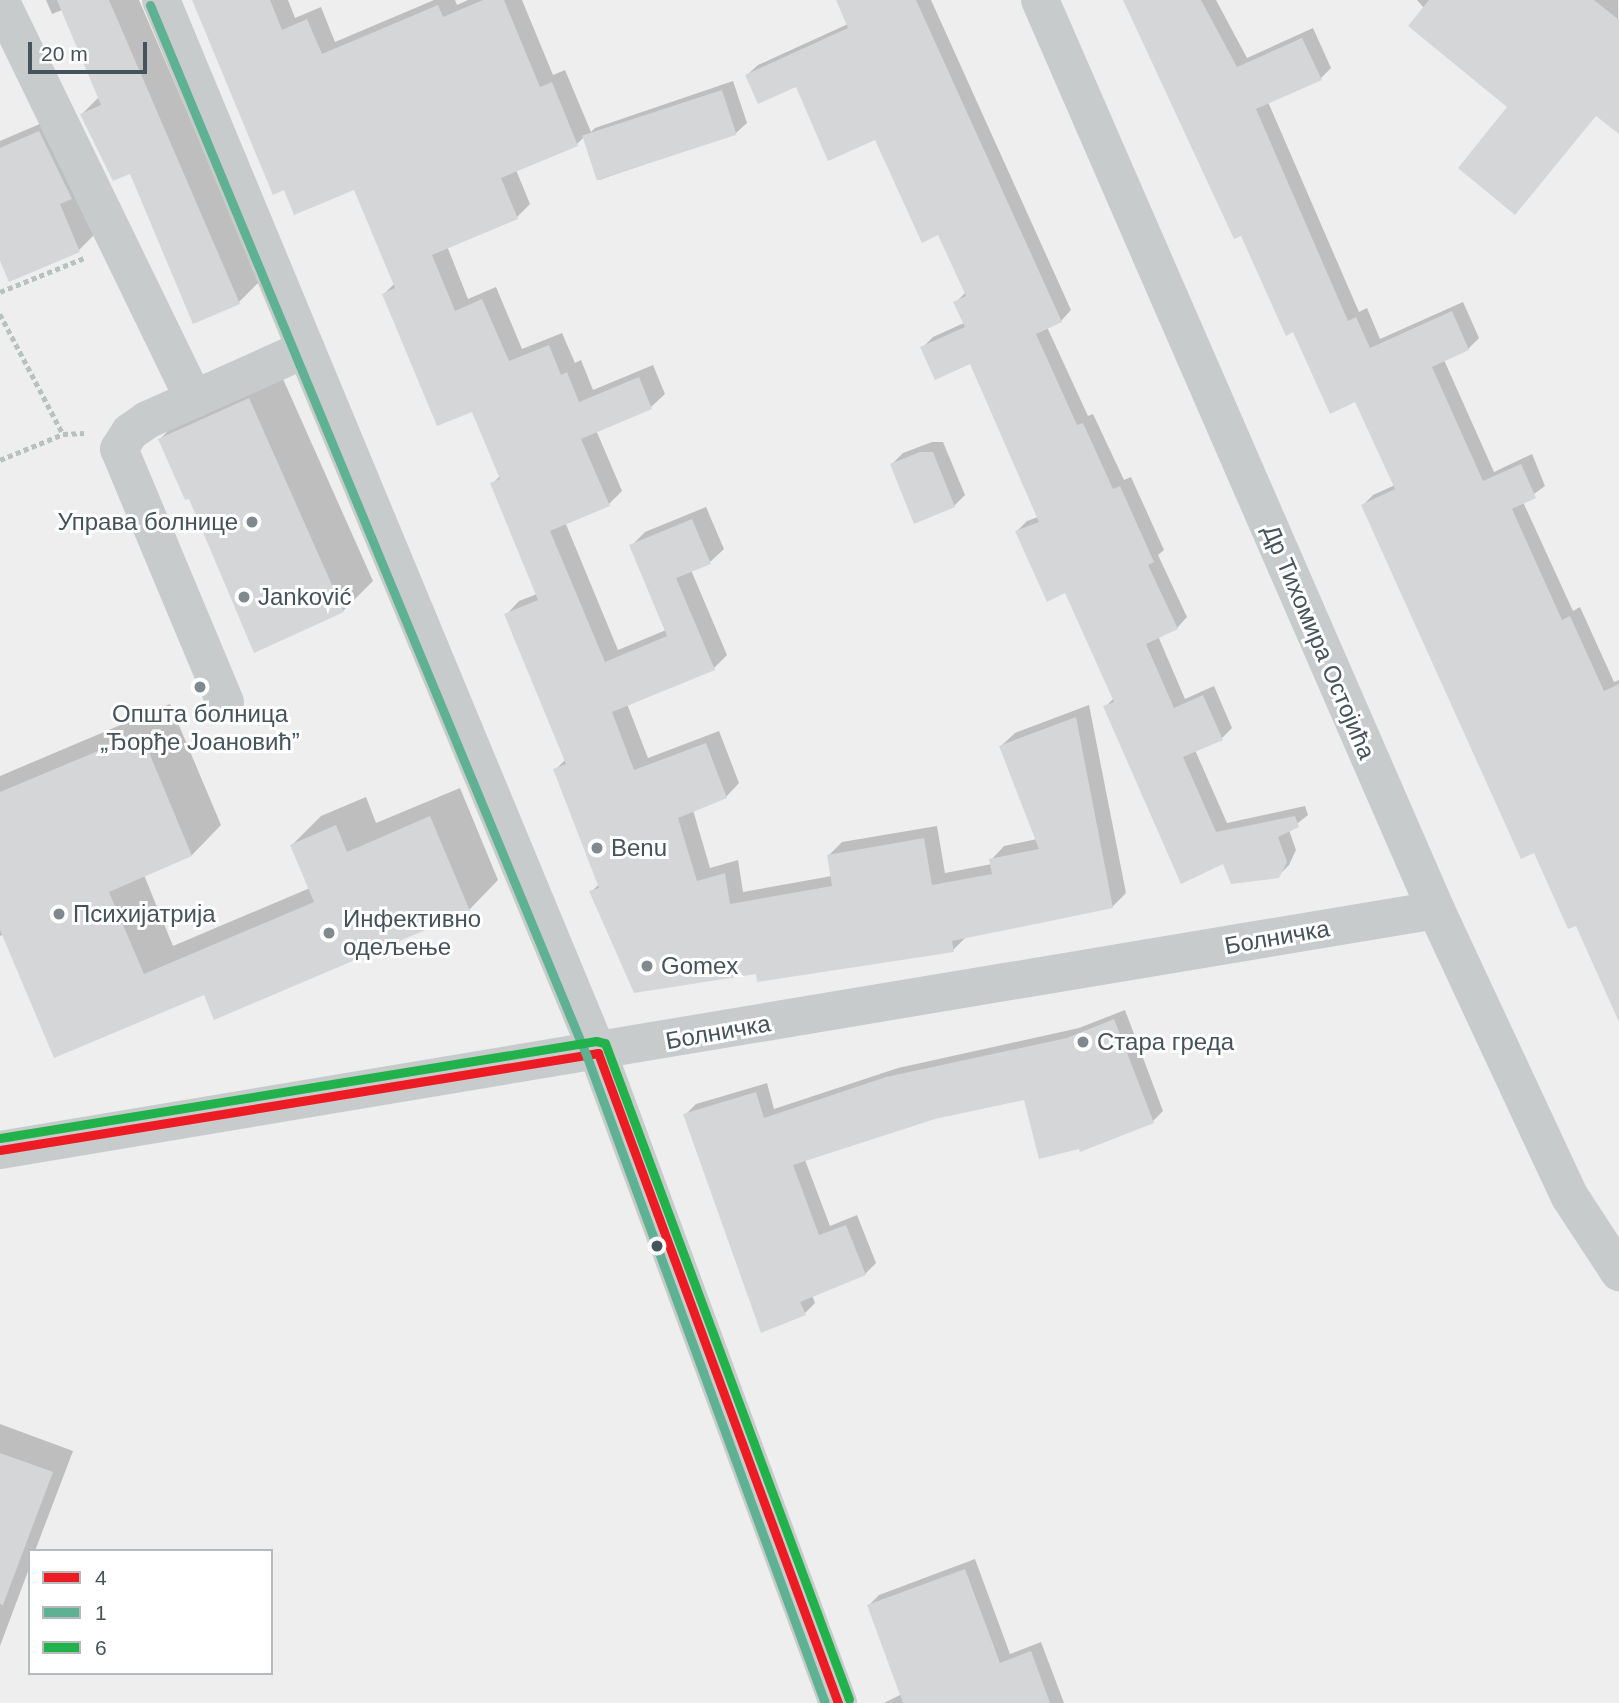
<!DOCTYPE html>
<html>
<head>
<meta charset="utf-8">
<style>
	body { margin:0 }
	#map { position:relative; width:1619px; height:1703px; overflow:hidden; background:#efeeee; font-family:Helvetica,sans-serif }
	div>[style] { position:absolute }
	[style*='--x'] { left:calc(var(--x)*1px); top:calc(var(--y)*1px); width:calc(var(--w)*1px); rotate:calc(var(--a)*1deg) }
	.shadow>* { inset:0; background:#0003 }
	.building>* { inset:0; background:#d4d6d7; transform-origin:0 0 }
	.path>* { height:4.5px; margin-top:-2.25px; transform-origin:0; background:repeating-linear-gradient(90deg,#b6c3bd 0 5px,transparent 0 8.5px) }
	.minor>* { height:38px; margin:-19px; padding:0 19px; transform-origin:19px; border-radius:19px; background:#c8cbcc }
	.bus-1>* { height:9px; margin:-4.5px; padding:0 4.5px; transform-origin:4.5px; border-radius:4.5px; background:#ed1c24 }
	.bus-2>* { height:9px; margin:-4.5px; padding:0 4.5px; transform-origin:4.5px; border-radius:4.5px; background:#5eb192 }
	.bus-3>* { height:9px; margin:-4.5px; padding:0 4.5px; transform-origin:4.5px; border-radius:4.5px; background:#22b24c }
	.dots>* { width:19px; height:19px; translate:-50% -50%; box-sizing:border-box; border:4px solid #fff; border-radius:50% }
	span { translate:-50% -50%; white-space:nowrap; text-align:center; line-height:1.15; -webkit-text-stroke:6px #fff; paint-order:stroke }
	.poi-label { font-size:24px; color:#45535a }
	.right { translate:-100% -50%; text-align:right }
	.left { translate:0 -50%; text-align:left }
	.street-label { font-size:24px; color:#45535a }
	.legend { position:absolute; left:28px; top:1549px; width:245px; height:126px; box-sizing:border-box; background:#fff; border:2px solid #b5babd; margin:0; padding:9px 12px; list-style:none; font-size:21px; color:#45535a }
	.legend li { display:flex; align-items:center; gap:14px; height:35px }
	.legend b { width:35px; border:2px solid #b5babd }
	.scale { position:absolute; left:28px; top:42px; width:119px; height:32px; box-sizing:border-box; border:4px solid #45535a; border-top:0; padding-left:9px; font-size:21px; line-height:24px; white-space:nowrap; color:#45535a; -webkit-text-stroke:5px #fff; paint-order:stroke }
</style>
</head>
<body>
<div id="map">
	<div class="shadow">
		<div style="clip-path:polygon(46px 0,139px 0,260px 281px,239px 302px,194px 322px,131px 172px,82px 114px,99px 97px,62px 10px,52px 14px)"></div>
		<div style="clip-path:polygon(199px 0,288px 0,295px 18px,321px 7px,335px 42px,434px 0,455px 0,457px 5px,468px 0,522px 0,553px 75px,565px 70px,591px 132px,595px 128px,733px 81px,747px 123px,736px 133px,599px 180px,584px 137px,577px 144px,516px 170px,530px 204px,517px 217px,447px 246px,468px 299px,496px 287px,522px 349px,562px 333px,575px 363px,581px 360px,593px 390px,653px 365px,665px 394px,651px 407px,596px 430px,622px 491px,609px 504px,565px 522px,618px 650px,666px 630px,632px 545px,645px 532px,706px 507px,724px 549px,710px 562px,691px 570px,727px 655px,714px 668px,627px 704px,648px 758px,719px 731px,739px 783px,726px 797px,693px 810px,710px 868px,738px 860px,743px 892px,832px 876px,828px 856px,842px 842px,937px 826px,945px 873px,992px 864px,991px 860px,1004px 846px,1037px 839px,1001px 746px,1015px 733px,1089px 705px,1126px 893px,1113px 906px,967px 936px,953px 950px,757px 972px,592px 891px,599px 884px,555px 770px,566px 759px,506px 615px,519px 601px,537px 594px,492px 484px,500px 476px,473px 410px,384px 294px,395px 283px,355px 187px)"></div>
		<div style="clip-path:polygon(837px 0,931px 0,1071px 310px,1061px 321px,1047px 327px,1088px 416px,1093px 414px,1124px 480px,1131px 477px,1164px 550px,1158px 555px,1187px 617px,1177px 628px,1158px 636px,1185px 699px,1214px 686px,1232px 728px,1222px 738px,1195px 750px,1227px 823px,1305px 806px,1308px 815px,1289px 830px,1296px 850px,1289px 865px,1278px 876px,1224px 861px,1105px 707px,1114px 698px,1066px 591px,1017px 531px,1027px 521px,1038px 517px,971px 362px,922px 348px,933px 337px,964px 323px,955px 303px,966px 292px,939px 233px,876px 138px,797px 85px,747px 75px,758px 65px,848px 24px)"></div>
		<div style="clip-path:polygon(1125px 0,1216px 0,1247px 58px,1313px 28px,1331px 68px,1321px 78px,1268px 102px,1359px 312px,1367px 308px,1380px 339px,1463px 302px,1479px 338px,1468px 349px,1444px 360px,1494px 472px,1532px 454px,1545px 486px,1523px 502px,1573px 611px,1580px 607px,1614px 682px,1619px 680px,1619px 1017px,1577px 924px,1535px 851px,1363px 505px,1373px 495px,1395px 485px,1356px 400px,1294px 330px)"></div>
		<div style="clip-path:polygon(1417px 0,1618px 0,1619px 132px,1597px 114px,1510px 107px)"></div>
		<div style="clip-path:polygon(56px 117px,95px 234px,79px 250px,10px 280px,0 256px,0 141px)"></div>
		<div style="clip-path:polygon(279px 370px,373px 581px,343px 611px,190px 496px,160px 439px,189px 410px)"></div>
		<div style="clip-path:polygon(932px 442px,943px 442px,965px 495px,954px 506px,892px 464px,903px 453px)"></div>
		<div style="clip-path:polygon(170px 704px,221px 825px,192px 855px,144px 875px,173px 946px,310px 888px,292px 845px,321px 816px,366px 797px,376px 823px,460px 788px,498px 880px,469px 910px,205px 992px,4px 934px,0 936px,0 776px)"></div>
		<div style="clip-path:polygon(1125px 1010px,1163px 1111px,1153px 1121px,1025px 1098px,935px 1117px,805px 1160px,830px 1226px,857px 1215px,876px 1263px,865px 1274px,812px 1295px,815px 1303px,805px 1313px,685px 1115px,696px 1104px,767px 1083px,774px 1109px,898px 1068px,1079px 1028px)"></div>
		<div style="clip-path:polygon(0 1424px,73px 1451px,35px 1551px,30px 1551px,30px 1566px,0 1646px)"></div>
		<div style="clip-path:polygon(975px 1559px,1010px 1654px,1041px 1642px,1064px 1703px,884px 1703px,902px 1694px,869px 1605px,879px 1595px)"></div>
	</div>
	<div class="building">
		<div style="clip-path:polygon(57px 0,109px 0,240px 304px,193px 324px,130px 174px,113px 181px,80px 114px,101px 105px)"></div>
		<div style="clip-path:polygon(192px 0,270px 0,282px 30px,307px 19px,322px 54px,438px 5px,443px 17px,483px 0,504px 0,540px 87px,552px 82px,578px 146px,501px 178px,518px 219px,432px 255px,455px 311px,482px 299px,509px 361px,549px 345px,561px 375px,567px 372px,579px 402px,639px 377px,652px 409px,581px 439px,610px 506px,550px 531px,605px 662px,667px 636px,629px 545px,692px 519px,711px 564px,676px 578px,715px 670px,612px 712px,634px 770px,706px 743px,727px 798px,678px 818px,697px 881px,725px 873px,730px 904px,832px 886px,827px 855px,924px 838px,932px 885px,992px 874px,989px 859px,1039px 849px,999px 746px,1076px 717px,1113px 908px,952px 941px,954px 952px,757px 982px,756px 974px,634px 993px,589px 891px,599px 888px,553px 769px,566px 764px,504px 614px,538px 600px,490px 483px,500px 479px,472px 412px,437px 426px,382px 294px,395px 288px,354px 190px,294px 215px,284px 190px,273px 195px)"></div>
		<div style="clip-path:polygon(836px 0,916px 0,1062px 322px,1036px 334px,1077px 425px,1083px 423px,1113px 489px,1120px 486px,1154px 562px,1148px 565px,1178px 629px,1146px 644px,1174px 708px,1203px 695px,1223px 740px,1183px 757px,1216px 832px,1295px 816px,1299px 827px,1278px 837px,1287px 862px,1279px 878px,1231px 884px,1223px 864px,1181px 884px,1103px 706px,1114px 702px,1065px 593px,1047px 602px,1015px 531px,1039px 522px,970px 364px,935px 380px,920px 347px,965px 327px,953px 302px,966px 296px,938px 235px,922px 243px,875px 140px,828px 161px,796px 87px,758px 104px,745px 75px,848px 28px)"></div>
		<div style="clip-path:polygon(1123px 0,1201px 0,1237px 67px,1302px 38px,1322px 80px,1256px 109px,1348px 321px,1356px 317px,1370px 348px,1452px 311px,1469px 350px,1432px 367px,1483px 481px,1521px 464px,1536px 498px,1512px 509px,1562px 620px,1570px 616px,1604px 691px,1619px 684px,1619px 1022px,1576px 926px,1568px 929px,1534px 853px,1521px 859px,1361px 505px,1395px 489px,1355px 402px,1330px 414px,1293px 332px,1286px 336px,1241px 236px,1234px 239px)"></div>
		<div style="clip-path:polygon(1429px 0,1594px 0,1619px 20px,1619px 134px,1596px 116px,1515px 215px,1458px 168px,1507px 107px,1408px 26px)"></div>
		<div style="left:722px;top:90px;width:47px;height:147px;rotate:72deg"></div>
		<div style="clip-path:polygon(39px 131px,72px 199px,60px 204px,80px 252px,9px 282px,0 261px,0 148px)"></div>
		<div style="clip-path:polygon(249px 398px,344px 612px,254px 653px,189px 499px,185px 500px,158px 439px)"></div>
		<div style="clip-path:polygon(920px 452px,933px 452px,955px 507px,914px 524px,890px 464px)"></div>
		<div style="clip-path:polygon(141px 733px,192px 856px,109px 892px,144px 974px,314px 902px,290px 845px,336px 825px,347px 852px,430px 816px,470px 911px,214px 1020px,204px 995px,54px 1058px,0 930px,0 792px)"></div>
		<div style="clip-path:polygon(1114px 1019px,1154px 1123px,1080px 1152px,1079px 1149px,1039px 1159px,1024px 1100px,935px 1119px,793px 1165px,819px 1235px,846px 1225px,866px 1275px,800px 1302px,806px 1315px,761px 1333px,683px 1114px,756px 1092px,764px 1118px,886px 1077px,1067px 1038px)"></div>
		<div style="clip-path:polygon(0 1453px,53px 1472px,3px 1605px,0 1604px)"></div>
		<div style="clip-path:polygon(965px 1569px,1000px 1663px,1031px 1651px,1050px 1703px,903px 1703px,867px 1605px)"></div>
	</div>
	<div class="path">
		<div style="--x:0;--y:292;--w:91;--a:-22"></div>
		<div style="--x:0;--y:314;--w:136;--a:62.3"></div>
		<div style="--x:0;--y:460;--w:68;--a:-22.4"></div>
		<div style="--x:63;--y:434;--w:21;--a:-3"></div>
	</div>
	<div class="minor">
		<div style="--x:0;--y:0;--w:444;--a:64.1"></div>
		<div style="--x:161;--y:0;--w:1140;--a:67.46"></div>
		<div style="--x:598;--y:1053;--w:693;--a:69.73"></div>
		<div style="--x:1040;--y:0;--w:992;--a:66.48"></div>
		<div style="--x:1436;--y:910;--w:317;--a:65"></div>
		<div style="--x:1570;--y:1197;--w:90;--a:56.8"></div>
		<div style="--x:225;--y:702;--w:274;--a:-112.7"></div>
		<div style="--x:119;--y:449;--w:20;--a:-57"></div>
		<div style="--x:130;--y:432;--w:21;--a:-35"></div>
		<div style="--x:147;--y:420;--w:174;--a:-24.1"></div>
		<div style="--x:0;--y:1150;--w:1456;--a:-9.49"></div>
	</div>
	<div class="bus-1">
		<div style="--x:598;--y:1053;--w:693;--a:69.73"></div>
		<div style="--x:0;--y:1150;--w:606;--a:-9.21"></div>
	</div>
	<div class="bus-2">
		<div style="--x:150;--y:5;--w:1139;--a:67.44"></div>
		<div style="--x:587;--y:1057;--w:688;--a:69.78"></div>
	</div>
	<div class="bus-3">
		<div style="--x:0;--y:1138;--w:604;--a:-9.24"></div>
		<div style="--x:596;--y:1041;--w:9;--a:13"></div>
		<div style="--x:605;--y:1043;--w:700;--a:69.6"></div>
	</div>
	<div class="dots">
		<div style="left:252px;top:522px;background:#80898e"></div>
		<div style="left:244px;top:597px;background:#80898e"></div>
		<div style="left:200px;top:687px;background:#80898e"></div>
		<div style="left:597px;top:848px;background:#80898e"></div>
		<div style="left:59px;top:914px;background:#80898e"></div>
		<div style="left:329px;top:933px;background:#80898e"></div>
		<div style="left:647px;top:966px;background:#80898e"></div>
		<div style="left:1083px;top:1042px;background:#80898e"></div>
		<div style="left:657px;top:1246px;background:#45535a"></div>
	</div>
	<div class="poi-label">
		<span class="right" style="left:238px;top:522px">Управа болнице</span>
		<span class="left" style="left:258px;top:597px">Janković</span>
		<span style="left:200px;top:728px">Општа болница<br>„Ђорђе Јоановић”</span>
		<span class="left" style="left:611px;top:848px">Benu</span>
		<span class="left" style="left:73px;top:914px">Психијатрија</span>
		<span class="left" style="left:343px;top:933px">Инфективно<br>одељење</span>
		<span class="left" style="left:661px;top:966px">Gomex</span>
		<span class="left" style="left:1097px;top:1042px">Стара греда</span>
	</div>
	<div class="street-label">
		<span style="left:1319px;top:642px;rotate:67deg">Др Тихомира Остојића</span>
		<span style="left:1277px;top:937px;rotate:-10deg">Болничка</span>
		<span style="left:718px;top:1032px;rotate:-10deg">Болничка</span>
	</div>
	<ul class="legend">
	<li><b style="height:9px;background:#ed1c24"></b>4</li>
	<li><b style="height:9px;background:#5eb192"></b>1</li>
	<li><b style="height:9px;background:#22b24c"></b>6</li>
	</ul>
	<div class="scale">20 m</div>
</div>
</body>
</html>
